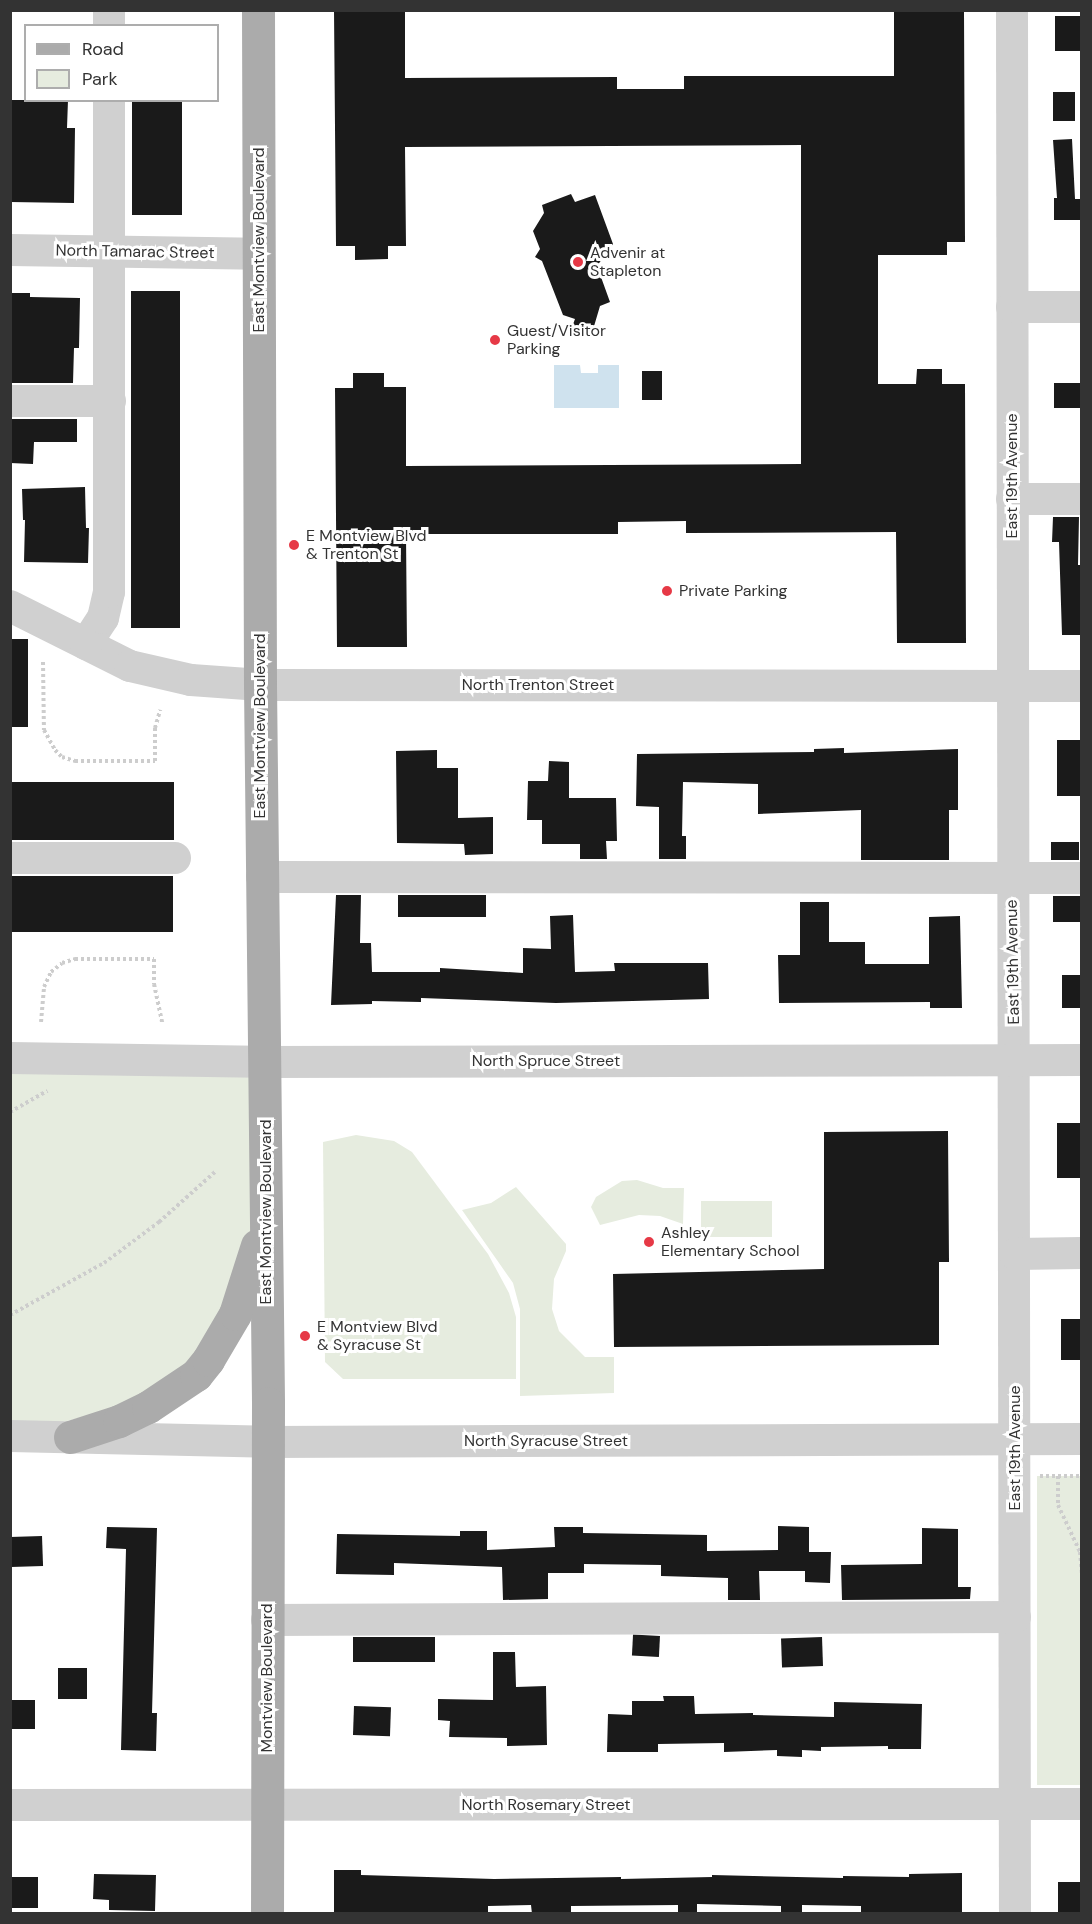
<!DOCTYPE html>
<html>
<head>
<meta charset="utf-8">
<style>
	body { margin:0 }
	#map { position:relative; width:1092px; height:1924px; overflow:hidden; background:#fff; font-family:"DM Sans",sans-serif }
	div>[style] { position:absolute }
	[style*='--x'] { left:calc(var(--x)*1px); top:calc(var(--y)*1px); width:calc(var(--w)*1px); rotate:calc(var(--a)*1deg) }
	.green>* { inset:0; background:#e6ecdf; transform-origin:0 0 }
	.water>* { inset:0; background:#cfe2ee }
	.building>* { inset:0; background:#1a1a1a; transform-origin:0 0 }
	.path>* { height:4px; margin-top:-2px; transform-origin:0; background:repeating-linear-gradient(90deg,#cdcdcd 0 3px,transparent 0 6px) }
	.minor>* { height:32px; margin:-16px; padding:0 16px; transform-origin:16px; border-radius:16px; background:#d0d0d0 }
	.major>* { height:33px; margin:-16.5px; padding:0 16.5px; transform-origin:16.5px; border-radius:16.5px; background:#ababab }
	.dots>* { width:16px; height:16px; translate:-50% -50%; box-sizing:border-box; border:3px solid #fff; border-radius:50% }
	span { translate:-50% -50%; white-space:nowrap; text-align:center; line-height:1.15; -webkit-text-stroke:6px #fff; paint-order:stroke }
	.street-label { font-size:16px; color:#333 }
	.poi-label { font-size:16px; color:#333 }
	.left { translate:0 -50%; text-align:left }
	.frame { position:absolute; inset:0; border:12px solid #333; pointer-events:none }
	.legend { position:absolute; left:24px; top:24px; width:195px; height:78px; box-sizing:border-box; background:#fff; border:2px solid #adadad; margin:0; padding:8px 10px; list-style:none; font-size:18px; color:#333 }
	.legend li { display:flex; align-items:center; gap:12px; height:30px }
	.legend b { width:30px; border:2px solid #adadad }
</style>
</head>
<body>
<div id="map">
	<div class="green">
		<div style="clip-path:polygon(11px 1058px,265px 1062px,266px 1218px,235px 1314px,172px 1393px,11px 1436px)"></div>
		<div style="clip-path:polygon(356px 1135px,394px 1141px,412px 1152px,488px 1254px,509px 1293px,516px 1317px,516px 1379px,343px 1379px,325px 1362px,323px 1142px)"></div>
		<div style="clip-path:polygon(637px 1180px,663px 1188px,684px 1188px,683px 1224px,660px 1216px,639px 1215px,600px 1225px,591px 1207px,596px 1197px,622px 1181px)"></div>
		<div style="clip-path:polygon(516px 1187px,566px 1244px,566px 1251px,554px 1279px,552px 1309px,559px 1331px,585px 1357px,614px 1357px,614px 1393px,520px 1396px,520px 1309px,513px 1283px,462px 1210px,491px 1203px)"></div>
		<div style="left:701px;top:1201px;width:71px;height:36px"></div>
		<div style="left:1037px;top:1476px;width:44px;height:309px"></div>
	</div>
	<div class="water">
		<div style="clip-path:polygon(554px 365px,580px 365px,581px 373px,598px 373px,598px 365px,619px 365px,619px 408px,554px 408px)"></div>
	</div>
	<div class="building">
		<div style="clip-path:polygon(334px 10px,405px 10px,405px 78px,617px 77px,617px 89px,684px 89px,684px 76px,894px 76px,894px 10px,964px 10px,965px 242px,947px 242px,947px 255px,878px 255px,878px 384px,916px 384px,917px 369px,942px 369px,942px 384px,965px 384px,966px 643px,897px 643px,896px 532px,686px 533px,686px 521px,618px 522px,618px 534px,406px 534px,407px 647px,337px 647px,335px 388px,353px 388px,353px 373px,384px 373px,384px 387px,406px 387px,406px 466px,801px 464px,801px 145px,405px 147px,406px 246px,388px 246px,388px 259px,355px 260px,355px 246px,336px 246px)"></div>
		<div style="left:1082px;top:16px;width:35px;height:27px;rotate:90deg"></div>
		<div style="left:1053px;top:92px;width:22px;height:29px"></div>
		<div style="clip-path:polygon(10px 100px,68px 100px,67px 128px,75px 128px,74px 203px,10px 202px)"></div>
		<div style="left:132px;top:100px;width:50px;height:115px"></div>
		<div style="clip-path:polygon(1072px 139px,1075px 199px,1082px 199px,1082px 220px,1054px 220px,1054px 198px,1057px 198px,1053px 140px)"></div>
		<div style="clip-path:polygon(571px 194px,575px 202px,595px 195px,613px 244px,597px 266px,610px 302px,600px 306px,592px 333px,572px 327px,575px 319px,563px 315px,542px 261px,535px 257px,540px 249px,533px 231px,544px 213px,542px 205px)"></div>
		<div style="left:131px;top:291px;width:49px;height:337px"></div>
		<div style="clip-path:polygon(10px 293px,30px 293px,30px 297px,80px 298px,79px 348px,74px 348px,73px 383px,10px 383px)"></div>
		<div style="left:642px;top:371px;width:20px;height:29px"></div>
		<div style="left:1054px;top:383px;width:28px;height:25px"></div>
		<div style="clip-path:polygon(10px 419px,77px 419px,77px 442px,34px 442px,33px 464px,10px 463px)"></div>
		<div style="clip-path:polygon(85px 487px,86px 528px,89px 528px,88px 563px,24px 562px,25px 520px,23px 520px,22px 489px)"></div>
		<div style="clip-path:polygon(1053px 517px,1079px 517px,1078px 565px,1082px 565px,1082px 635px,1062px 635px,1059px 542px,1052px 542px)"></div>
		<div style="left:10px;top:639px;width:18px;height:88px"></div>
		<div style="left:1082px;top:740px;width:56px;height:25px;rotate:90deg"></div>
		<div style="clip-path:polygon(844px 748px,844px 753px,958px 749px,958px 810px,949px 810px,949px 860px,861px 860px,861px 810px,758px 814px,758px 784px,683px 782px,682px 836px,686px 836px,686px 859px,659px 859px,659px 807px,636px 806px,637px 754px,814px 752px,814px 749px)"></div>
		<div style="clip-path:polygon(437px 750px,437px 768px,458px 768px,458px 818px,493px 817px,493px 854px,465px 855px,464px 844px,397px 843px,396px 751px)"></div>
		<div style="clip-path:polygon(549px 761px,569px 762px,569px 798px,616px 798px,617px 841px,606px 841px,607px 859px,580px 859px,580px 844px,542px 844px,542px 820px,527px 820px,528px 781px,548px 781px)"></div>
		<div style="left:10px;top:782px;width:164px;height:58px"></div>
		<div style="left:1051px;top:842px;width:28px;height:18px"></div>
		<div style="left:10px;top:876px;width:163px;height:56px"></div>
		<div style="clip-path:polygon(336px 895px,361px 895px,360px 943px,371px 943px,372px 972px,440px 972px,440px 968px,523px 973px,523px 948px,551px 949px,550px 916px,573px 915px,575px 972px,615px 971px,614px 963px,708px 963px,709px 999px,556px 1003px,421px 998px,421px 1002px,372px 1001px,372px 1004px,331px 1005px)"></div>
		<div style="left:398px;top:895px;width:88px;height:22px"></div>
		<div style="left:1053px;top:896px;width:29px;height:26px"></div>
		<div style="clip-path:polygon(800px 902px,829px 902px,829px 942px,865px 942px,865px 964px,929px 964px,929px 917px,960px 916px,962px 1008px,930px 1008px,930px 1002px,779px 1003px,778px 955px,800px 955px)"></div>
		<div style="left:1062px;top:975px;width:20px;height:33px"></div>
		<div style="left:1082px;top:1123px;width:55px;height:25px;rotate:90deg"></div>
		<div style="clip-path:polygon(948px 1131px,949px 1262px,939px 1262px,939px 1345px,614px 1347px,613px 1274px,824px 1269px,824px 1132px)"></div>
		<div style="left:1061px;top:1319px;width:21px;height:41px"></div>
		<div style="clip-path:polygon(778px 1526px,809px 1527px,809px 1552px,831px 1552px,830px 1583px,805px 1582px,805px 1571px,759px 1571px,760px 1600px,728px 1600px,728px 1578px,661px 1576px,661px 1565px,584px 1564px,584px 1573px,548px 1573px,548px 1599px,503px 1600px,502px 1567px,394px 1563px,394px 1575px,336px 1574px,337px 1534px,460px 1536px,460px 1531px,487px 1531px,487px 1550px,555px 1547px,554px 1527px,583px 1527px,583px 1533px,707px 1535px,707px 1551px,778px 1550px)"></div>
		<div style="clip-path:polygon(107px 1527px,157px 1528px,152px 1713px,157px 1713px,156px 1751px,121px 1750px,126px 1549px,106px 1548px)"></div>
		<div style="clip-path:polygon(922px 1528px,958px 1529px,958px 1587px,971px 1587px,970px 1599px,842px 1600px,841px 1565px,922px 1564px)"></div>
		<div style="left:42px;top:1536px;width:30px;height:32px;rotate:88deg"></div>
		<div style="left:660px;top:1636px;width:21px;height:27px;rotate:93deg"></div>
		<div style="left:435px;top:1637px;width:25px;height:82px;rotate:90deg"></div>
		<div style="left:822px;top:1637px;width:29px;height:41px;rotate:88deg"></div>
		<div style="clip-path:polygon(493px 1652px,515px 1652px,516px 1687px,546px 1686px,547px 1745px,507px 1746px,507px 1738px,449px 1737px,450px 1721px,438px 1720px,438px 1699px,493px 1700px)"></div>
		<div style="left:58px;top:1668px;width:29px;height:31px"></div>
		<div style="clip-path:polygon(663px 1696px,694px 1696px,695px 1714px,753px 1713px,753px 1715px,834px 1717px,834px 1702px,922px 1704px,921px 1749px,888px 1749px,888px 1746px,821px 1747px,821px 1751px,802px 1750px,802px 1757px,777px 1756px,777px 1750px,724px 1752px,724px 1743px,658px 1744px,658px 1752px,607px 1752px,608px 1714px,632px 1715px,632px 1701px,664px 1701px)"></div>
		<div style="left:10px;top:1700px;width:25px;height:29px"></div>
		<div style="left:354px;top:1706px;width:37px;height:29px;rotate:2deg"></div>
		<div style="clip-path:polygon(334px 1870px,361px 1870px,361px 1875px,494px 1879px,621px 1877px,621px 1879px,712px 1877px,712px 1875px,843px 1878px,843px 1876px,909px 1877px,909px 1874px,962px 1873px,962px 1914px,861px 1914px,861px 1906px,802px 1905px,802px 1914px,781px 1914px,781px 1906px,697px 1904px,697px 1914px,678px 1914px,678px 1905px,571px 1906px,571px 1914px,532px 1914px,531px 1905px,488px 1906px,488px 1914px,334px 1914px)"></div>
		<div style="clip-path:polygon(94px 1874px,156px 1875px,155px 1911px,109px 1910px,109px 1900px,93px 1899px)"></div>
		<div style="left:38px;top:1877px;width:31px;height:28px;rotate:90deg"></div>
		<div style="left:1058px;top:1882px;width:24px;height:32px"></div>
	</div>
	<div class="path">
		<div style="--x:43;--y:662;--w:68;--a:89.2"></div>
		<div style="--x:44;--y:730;--w:23;--a:61"></div>
		<div style="--x:55;--y:750;--w:10;--a:45"></div>
		<div style="--x:62;--y:757;--w:14;--a:17"></div>
		<div style="--x:75;--y:761;--w:80;--a:0"></div>
		<div style="--x:155;--y:761;--w:33;--a:-90"></div>
		<div style="--x:155;--y:728;--w:19;--a:-74"></div>
		<div style="--x:41;--y:1022;--w:35;--a:-85"></div>
		<div style="--x:44;--y:987;--w:17;--a:-65"></div>
		<div style="--x:51;--y:972;--w:14;--a:-39"></div>
		<div style="--x:62;--y:963;--w:14;--a:-17"></div>
		<div style="--x:75;--y:959;--w:79;--a:0"></div>
		<div style="--x:154;--y:959;--w:25;--a:90"></div>
		<div style="--x:154;--y:984;--w:40;--a:78"></div>
		<div style="--x:10;--y:1112;--w:43;--a:-29.6"></div>
		<div style="--x:10;--y:1315;--w:107;--a:-29"></div>
		<div style="--x:104;--y:1263;--w:69;--a:-36.7"></div>
		<div style="--x:159;--y:1222;--w:75;--a:-41.8"></div>
		<div style="--x:1040;--y:1476;--w:42;--a:0"></div>
		<div style="--x:1058;--y:1476;--w:29;--a:90"></div>
		<div style="--x:1058;--y:1505;--w:52;--a:64.9"></div>
		<div style="--x:1080;--y:1552;--w:24;--a:85"></div>
		<div style="--x:1082;--y:1581;--w:128;--a:90"></div>
	</div>
	<div class="minor">
		<div style="--x:109;--y:10;--w:16;--a:90"></div>
		<div style="--x:1012;--y:10;--w:1904;--a:89.91"></div>
		<div style="--x:10;--y:250;--w:249;--a:0.9"></div>
		<div style="--x:1012;--y:307;--w:70;--a:0"></div>
		<div style="--x:10;--y:401;--w:100;--a:0"></div>
		<div style="--x:1012;--y:499;--w:70;--a:0"></div>
		<div style="--x:10;--y:606;--w:134;--a:26.6"></div>
		<div style="--x:130;--y:666;--w:63;--a:12.9"></div>
		<div style="--x:191;--y:680;--w:69;--a:4.1"></div>
		<div style="--x:260;--y:685;--w:822;--a:0.07"></div>
		<div style="--x:86;--y:644;--w:31;--a:-57"></div>
		<div style="--x:103;--y:618;--w:27;--a:-77"></div>
		<div style="--x:109;--y:592;--w:492;--a:-90"></div>
		<div style="--x:10;--y:858;--w:165;--a:0"></div>
		<div style="--x:262;--y:877;--w:820;--a:0.07"></div>
		<div style="--x:10;--y:1058;--w:255;--a:0.9"></div>
		<div style="--x:265;--y:1062;--w:817;--a:-0.14"></div>
		<div style="--x:1015;--y:1254;--w:67;--a:-0.9"></div>
		<div style="--x:10;--y:1436;--w:258;--a:1.3"></div>
		<div style="--x:268;--y:1442;--w:814;--a:-0.21"></div>
		<div style="--x:267;--y:1620;--w:748;--a:-0.23"></div>
		<div style="--x:10;--y:1805;--w:1072;--a:-0.05"></div>
	</div>
	<div class="major">
		<div style="--x:258;--y:10;--w:675;--a:89.83"></div>
		<div style="--x:260;--y:685;--w:718;--a:89.36"></div>
		<div style="--x:268;--y:1403;--w:511;--a:90.11"></div>
		<div style="--x:70;--y:1437;--w:52;--a:-18.1"></div>
		<div style="--x:119;--y:1421;--w:32;--a:-26"></div>
		<div style="--x:148;--y:1407;--w:58;--a:-33.7"></div>
		<div style="--x:196;--y:1375;--w:19;--a:-51"></div>
		<div style="--x:208;--y:1360;--w:53;--a:-59.6"></div>
		<div style="--x:235;--y:1314;--w:72;--a:-72.3"></div>
	</div>
	<div class="dots">
		<div style="left:578px;top:262px;background:#e63946"></div>
		<div style="left:495px;top:340px;background:#e63946"></div>
		<div style="left:294px;top:545px;background:#e63946"></div>
		<div style="left:667px;top:591px;background:#e63946"></div>
		<div style="left:649px;top:1242px;background:#e63946"></div>
		<div style="left:305px;top:1336px;background:#e63946"></div>
	</div>
	<div class="street-label">
		<span style="left:259px;top:240px;rotate:-90deg">East Montview Boulevard</span>
		<span style="left:135px;top:252px;rotate:1deg">North Tamarac Street</span>
		<span style="left:1012px;top:476px;rotate:-90deg">East 19th Avenue</span>
		<span style="left:538px;top:685px">North Trenton Street</span>
		<span style="left:260px;top:726px;rotate:-90deg">East Montview Boulevard</span>
		<span style="left:1013px;top:962px;rotate:-91deg">East 19th Avenue</span>
		<span style="left:546px;top:1061px">North Spruce Street</span>
		<span style="left:266px;top:1212px;rotate:-90deg">East Montview Boulevard</span>
		<span style="left:546px;top:1441px">North Syracuse Street</span>
		<span style="left:1015px;top:1448px;rotate:-90deg">East 19th Avenue</span>
		<span style="left:267px;top:1678px;rotate:-90deg">Montview Boulevard</span>
		<span style="left:546px;top:1805px">North Rosemary Street</span>
	</div>
	<div class="poi-label">
		<span class="left" style="left:590px;top:262px">Advenir at<br>Stapleton</span>
		<span class="left" style="left:507px;top:340px">Guest/Visitor<br>Parking</span>
		<span class="left" style="left:306px;top:545px">E Montview Blvd<br>&amp; Trenton St</span>
		<span class="left" style="left:679px;top:591px">Private Parking</span>
		<span class="left" style="left:661px;top:1242px">Ashley<br>Elementary School</span>
		<span class="left" style="left:317px;top:1336px">E Montview Blvd<br>&amp; Syracuse St</span>
	</div>
	<div class="frame"></div>
	<ul class="legend">
	<li><b style="height:8px;background:#ababab"></b>Road</li>
	<li><b style="height:16px;background:#e6ecdf"></b>Park</li>
	</ul>
</div>
</body>
</html>
